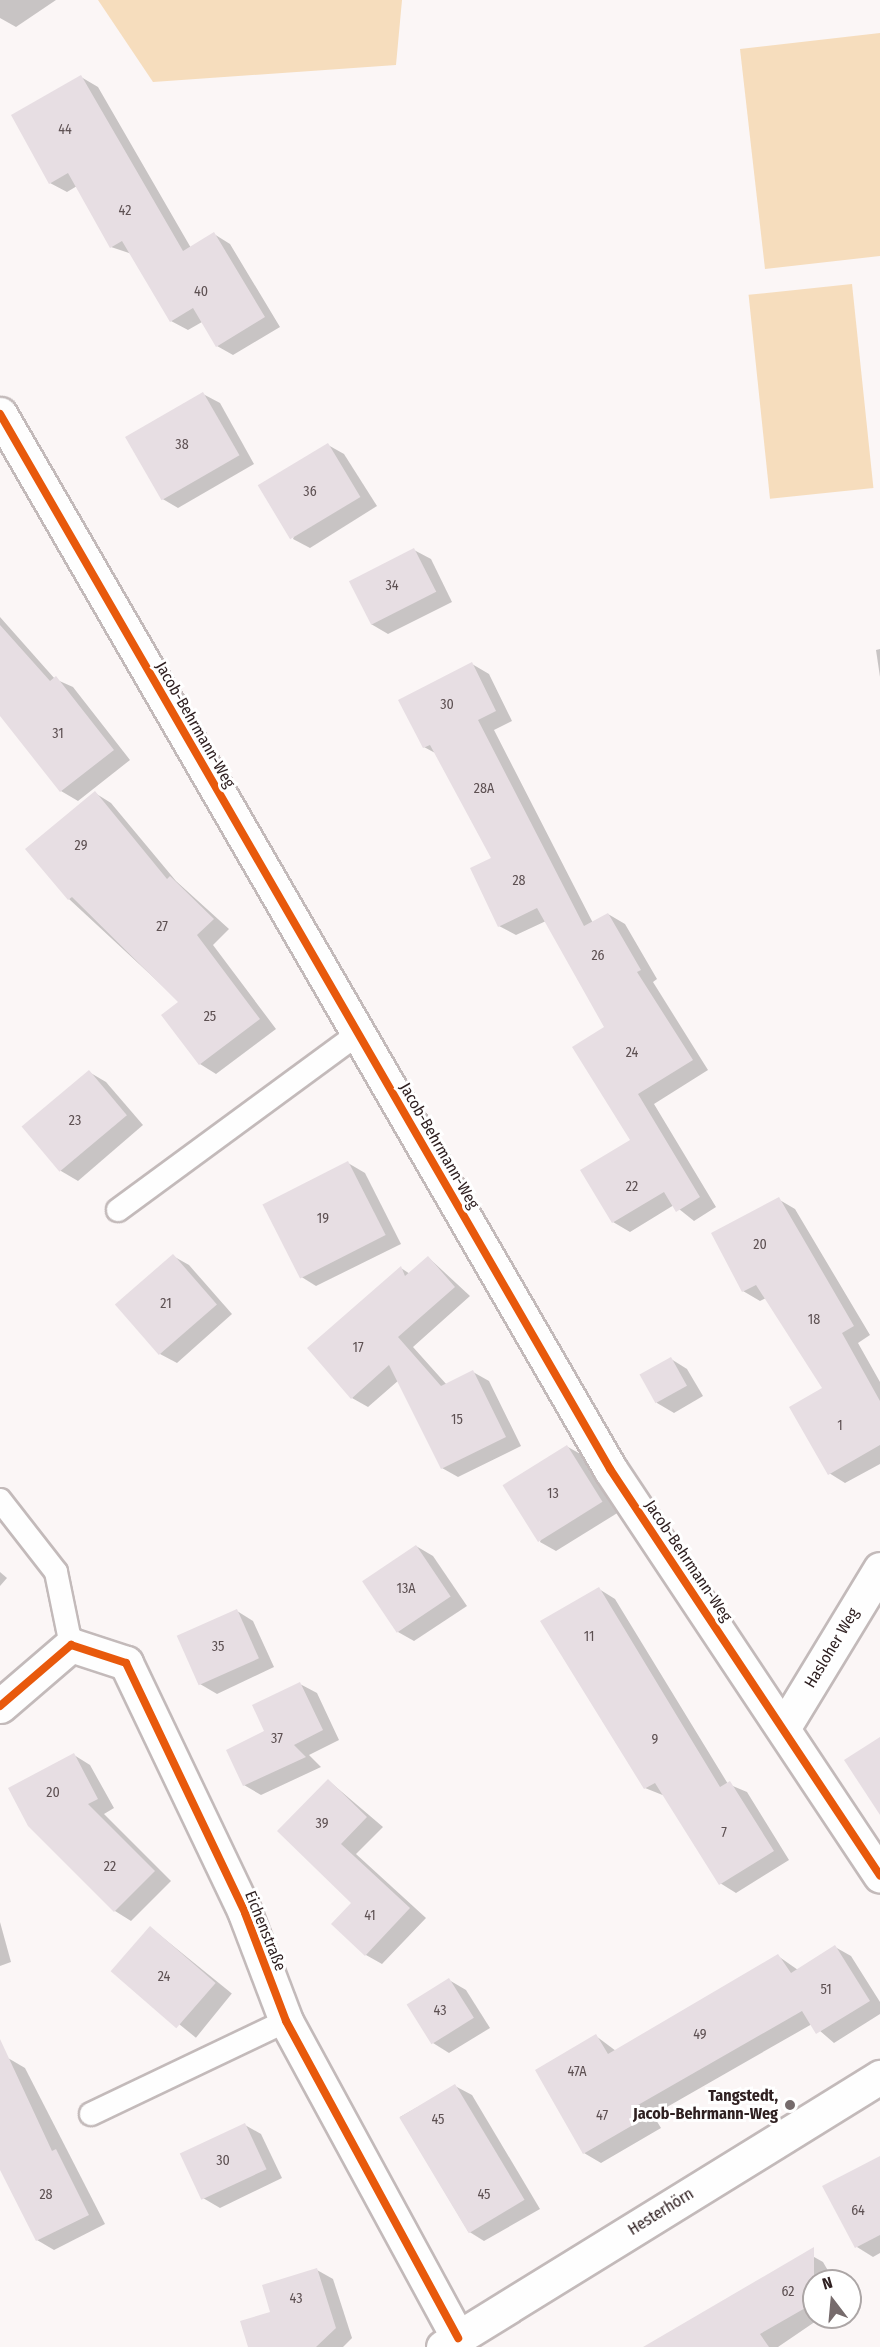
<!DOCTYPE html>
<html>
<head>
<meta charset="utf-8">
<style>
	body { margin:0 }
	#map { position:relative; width:880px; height:2347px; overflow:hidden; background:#fbf6f6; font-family:"Fira Sans Condensed",sans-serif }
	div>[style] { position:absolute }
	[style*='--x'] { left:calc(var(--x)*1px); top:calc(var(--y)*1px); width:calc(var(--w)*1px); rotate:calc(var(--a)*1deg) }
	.green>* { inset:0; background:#f6ddbd; transform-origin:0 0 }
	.shadow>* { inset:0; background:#0003; transform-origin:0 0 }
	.building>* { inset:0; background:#e7dee3; transform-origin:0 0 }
	.roads { filter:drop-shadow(2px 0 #c3baba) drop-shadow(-2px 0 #c3baba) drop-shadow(0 2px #c3baba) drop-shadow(0 -2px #c3baba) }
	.lane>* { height:22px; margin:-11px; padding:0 11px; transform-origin:11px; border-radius:11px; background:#fefefe }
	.street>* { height:33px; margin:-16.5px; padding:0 16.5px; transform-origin:16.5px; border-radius:16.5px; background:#fefefe }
	.cycleway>* { height:8px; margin:-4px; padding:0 4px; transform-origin:4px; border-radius:4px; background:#e8590c }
	.dots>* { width:16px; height:16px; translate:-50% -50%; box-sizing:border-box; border:3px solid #fff; border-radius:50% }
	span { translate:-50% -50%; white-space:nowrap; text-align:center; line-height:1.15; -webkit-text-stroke:6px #fff; paint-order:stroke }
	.number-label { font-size:14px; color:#5d5052 }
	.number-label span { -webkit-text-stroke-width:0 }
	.street-label { font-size:16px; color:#2f2021 }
	.poi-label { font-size:16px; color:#2f2021; font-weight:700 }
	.right { translate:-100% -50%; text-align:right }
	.north { position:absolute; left:802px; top:2269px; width:60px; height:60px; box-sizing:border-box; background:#fff; border:2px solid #aca6a6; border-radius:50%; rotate:344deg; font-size:16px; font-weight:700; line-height:24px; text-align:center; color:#2f2021 }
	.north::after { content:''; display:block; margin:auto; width:21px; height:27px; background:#766b6c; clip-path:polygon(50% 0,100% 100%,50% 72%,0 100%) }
</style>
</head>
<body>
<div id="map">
	<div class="green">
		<div style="clip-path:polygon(98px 0,402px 0,396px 65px,153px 82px)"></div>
		<div style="clip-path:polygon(880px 33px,880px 256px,765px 269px,740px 49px)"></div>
		<div style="left:852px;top:284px;width:205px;height:104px;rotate:84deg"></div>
	</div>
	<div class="shadow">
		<div style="clip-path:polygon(0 0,56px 0,16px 27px,0 18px)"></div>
		<div style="clip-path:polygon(81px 77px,98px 87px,191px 248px,214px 234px,230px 244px,280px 327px,233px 355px,217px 346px,202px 322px,188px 330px,171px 321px,132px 254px,111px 247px,77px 186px,67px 192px,50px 183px)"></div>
		<div style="clip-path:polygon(203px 394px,220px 403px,254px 464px,178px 508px,161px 498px)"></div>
		<div style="clip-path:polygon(328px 445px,344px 454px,377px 506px,310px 548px,293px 539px)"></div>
		<div style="clip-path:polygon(414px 550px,431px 559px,452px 602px,388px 634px,371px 624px)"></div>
		<div style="clip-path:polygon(0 617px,55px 679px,73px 687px,130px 760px,78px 801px,61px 791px,0 713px)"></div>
		<div style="clip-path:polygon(880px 649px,880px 677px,876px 650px)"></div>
		<div style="clip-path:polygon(472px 664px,489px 674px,512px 721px,494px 730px,593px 923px,608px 914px,625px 924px,657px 979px,653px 982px,708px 1070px,654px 1104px,716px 1207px,694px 1221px,674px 1205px,630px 1232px,613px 1222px,632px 1140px,606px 1028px,546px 921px,516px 935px,499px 926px,494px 859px,437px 754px,424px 747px)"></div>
		<div style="clip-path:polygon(95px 793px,111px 803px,176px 881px,229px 929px,213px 945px,276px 1029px,216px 1074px,200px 1064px,180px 1002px,69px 899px)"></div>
		<div style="clip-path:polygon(89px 1072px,106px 1082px,143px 1125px,78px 1181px,61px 1171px,24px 1127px)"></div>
		<div style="clip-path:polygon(348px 1163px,365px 1173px,401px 1244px,316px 1286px,300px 1276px)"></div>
		<div style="clip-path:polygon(778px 1199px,795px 1209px,870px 1335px,858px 1343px,880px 1382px,880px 1464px,845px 1483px,829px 1473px,824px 1389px,766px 1298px,760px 1301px,743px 1291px)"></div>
		<div style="clip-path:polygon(173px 1256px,189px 1265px,232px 1314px,177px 1363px,160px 1354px)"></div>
		<div style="clip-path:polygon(429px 1258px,470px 1296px,413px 1347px,447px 1385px,473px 1372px,489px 1381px,521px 1446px,458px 1477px,442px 1468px,399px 1380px,368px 1407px,352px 1398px,401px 1268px,410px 1274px)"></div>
		<div style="clip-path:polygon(671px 1359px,687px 1369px,703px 1396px,674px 1413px,657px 1403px,642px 1376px)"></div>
		<div style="clip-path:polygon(568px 1447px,584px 1456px,619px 1512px,556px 1551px,540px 1542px)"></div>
		<div style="clip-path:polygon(416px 1546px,433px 1556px,467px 1606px,414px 1641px,398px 1632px)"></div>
		<div style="clip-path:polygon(0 1572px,7px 1578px,0 1586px)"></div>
		<div style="clip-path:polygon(599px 1589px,615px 1599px,728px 1784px,747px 1792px,789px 1860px,736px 1893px,720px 1883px,665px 1796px,645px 1788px)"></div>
		<div style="clip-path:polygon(237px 1611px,253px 1621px,274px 1667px,217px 1694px,200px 1684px)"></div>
		<div style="clip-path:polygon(300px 1684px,317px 1693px,339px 1740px,309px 1755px,321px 1767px,261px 1795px,244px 1785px,266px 1732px)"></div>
		<div style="clip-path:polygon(74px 1755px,90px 1765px,114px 1808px,104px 1814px,171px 1881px,131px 1921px,115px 1911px)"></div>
		<div style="clip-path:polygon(329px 1781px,383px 1827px,356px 1854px,426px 1918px,382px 1964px,366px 1955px,353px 1903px,280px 1831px)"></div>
		<div style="clip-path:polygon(0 1922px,11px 1962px,0 1966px)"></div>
		<div style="left:151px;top:1928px;width:104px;height:57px;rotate:39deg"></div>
		<div style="clip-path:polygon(835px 1947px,851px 1956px,880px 2002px,880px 2014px,834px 2043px,812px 2024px,653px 2115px,661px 2128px,601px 2163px,584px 2153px,596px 2036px,616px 2051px,778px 1956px,798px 1970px)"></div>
		<div style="clip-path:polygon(449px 1980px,466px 1990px,490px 2028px,449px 2053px,433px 2043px)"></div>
		<div style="clip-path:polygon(8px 2058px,25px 2068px,105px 2224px,54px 2250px,37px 2240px,0 2167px,0 2062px)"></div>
		<div style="clip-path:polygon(455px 2086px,472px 2095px,540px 2209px,484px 2241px,468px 2231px,400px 2117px)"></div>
		<div style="clip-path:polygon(245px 2125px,261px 2134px,282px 2178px,220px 2208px,203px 2198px)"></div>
		<div style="clip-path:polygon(880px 2158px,880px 2253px,873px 2257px,857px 2247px)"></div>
		<div style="clip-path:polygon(807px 2253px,823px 2262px,834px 2281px,814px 2281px,814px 2317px,822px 2317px,778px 2347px,690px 2347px)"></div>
		<div style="clip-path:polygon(317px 2270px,333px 2279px,352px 2338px,343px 2347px,250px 2347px,272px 2313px)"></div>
	</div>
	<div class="building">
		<div style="clip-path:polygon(81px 75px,183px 251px,214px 232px,265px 317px,216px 347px,193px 308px,170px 322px,122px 241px,110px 248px,68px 173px,49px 184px,11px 115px)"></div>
		<div style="left:203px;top:392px;width:73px;height:90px;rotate:60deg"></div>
		<div style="left:328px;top:443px;width:63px;height:82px;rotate:59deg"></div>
		<div style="left:414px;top:548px;width:49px;height:73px;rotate:63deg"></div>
		<div style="clip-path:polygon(0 625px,50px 681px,56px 676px,114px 750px,60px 792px,0 716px)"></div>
		<div style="clip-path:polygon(472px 662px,496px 711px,478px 720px,584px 926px,608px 913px,641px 970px,637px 972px,693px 1060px,638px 1094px,700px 1197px,676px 1212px,664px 1192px,612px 1223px,580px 1170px,630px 1140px,572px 1047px,604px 1027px,537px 908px,498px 927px,470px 868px,491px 858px,430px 745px,423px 748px,398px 700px)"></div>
		<div style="clip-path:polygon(95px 791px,167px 879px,170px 876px,214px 919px,197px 935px,260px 1019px,199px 1065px,161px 1015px,178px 1002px,72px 897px,68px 900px,25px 849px)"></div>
		<div style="left:89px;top:1070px;width:59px;height:88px;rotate:50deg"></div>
		<div style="left:348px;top:1161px;width:83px;height:96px;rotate:63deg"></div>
		<div style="clip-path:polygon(779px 1197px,854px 1326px,842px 1333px,880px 1401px,880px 1445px,828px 1475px,789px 1407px,822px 1388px,756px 1285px,742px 1292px,711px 1233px)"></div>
		<div style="left:173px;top:1254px;width:67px;height:77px;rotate:49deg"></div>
		<div style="clip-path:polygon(428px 1256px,455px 1287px,398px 1337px,441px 1386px,473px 1370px,506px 1437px,441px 1469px,389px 1365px,351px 1399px,307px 1348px,401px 1266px,405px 1276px)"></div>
		<div style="left:671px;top:1357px;width:33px;height:36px;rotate:61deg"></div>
		<div style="left:567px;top:1445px;width:67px;height:76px;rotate:58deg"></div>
		<div style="left:416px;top:1545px;width:62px;height:65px;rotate:56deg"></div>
		<div style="clip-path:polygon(599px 1587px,720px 1787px,730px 1781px,774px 1851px,719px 1885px,655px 1783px,644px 1789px,540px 1621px)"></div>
		<div style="left:237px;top:1609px;width:54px;height:66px;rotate:66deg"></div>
		<div style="clip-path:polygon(300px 1682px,323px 1730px,294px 1745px,306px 1757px,243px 1786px,226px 1750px,264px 1731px,252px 1705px)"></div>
		<div style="clip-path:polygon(880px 1737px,880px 1815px,844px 1760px)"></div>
		<div style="clip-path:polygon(74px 1753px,98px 1799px,88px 1804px,155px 1871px,114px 1912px,28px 1826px,8px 1788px)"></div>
		<div style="clip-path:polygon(328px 1779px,367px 1817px,341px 1844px,410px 1908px,365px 1956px,331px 1924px,351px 1903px,277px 1831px)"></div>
		<div style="left:150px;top:1926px;width:87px;height:60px;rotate:41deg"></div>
		<div style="clip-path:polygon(835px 1945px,870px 2001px,816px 2034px,802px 2011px,638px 2105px,645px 2118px,583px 2154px,535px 2070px,596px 2034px,608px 2054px,778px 1954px,791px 1973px)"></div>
		<div style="left:449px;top:1978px;width:47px;height:50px;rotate:58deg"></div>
		<div style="clip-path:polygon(0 2039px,52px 2151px,56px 2149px,89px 2215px,36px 2241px,0 2170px)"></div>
		<div style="left:455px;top:2084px;width:135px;height:65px;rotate:59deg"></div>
		<div style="left:245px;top:2123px;width:51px;height:72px;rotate:65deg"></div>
		<div style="clip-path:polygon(880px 2156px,880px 2235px,855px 2248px,822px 2186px)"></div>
		<div style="clip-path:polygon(814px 2247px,814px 2303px,760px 2334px,769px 2347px,643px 2347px)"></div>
		<div style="clip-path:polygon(317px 2268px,336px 2328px,316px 2347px,248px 2347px,240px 2321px,270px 2312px,262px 2285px)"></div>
	</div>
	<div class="roads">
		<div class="lane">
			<div style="--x:118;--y:1210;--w:298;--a:-36.3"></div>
			<div style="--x:0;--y:1500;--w:91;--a:52.1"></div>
			<div style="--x:56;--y:1572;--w:75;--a:78.4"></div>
			<div style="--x:91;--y:2114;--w:216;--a:-25.5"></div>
		</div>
		<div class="street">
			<div style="--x:0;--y:414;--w:1219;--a:59.96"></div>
			<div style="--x:610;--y:1469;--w:488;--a:56.4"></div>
			<div style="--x:0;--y:1706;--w:94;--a:-40.7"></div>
			<div style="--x:71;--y:1645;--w:58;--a:18.1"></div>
			<div style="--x:126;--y:1663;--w:277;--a:64.5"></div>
			<div style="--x:245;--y:1913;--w:116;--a:69.2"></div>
			<div style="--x:286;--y:2021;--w:361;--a:61.5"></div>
			<div style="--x:784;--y:1727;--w:185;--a:-58.7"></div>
			<div style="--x:443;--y:2347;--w:514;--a:-31.71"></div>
		</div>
	</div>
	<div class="cycleway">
		<div style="--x:0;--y:414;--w:1219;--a:59.96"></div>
		<div style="--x:610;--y:1469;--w:488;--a:56.4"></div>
		<div style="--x:0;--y:1706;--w:94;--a:-40.7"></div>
		<div style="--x:71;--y:1645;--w:58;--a:18.1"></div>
		<div style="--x:126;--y:1663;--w:277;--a:64.5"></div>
		<div style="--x:245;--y:1913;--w:116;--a:69.2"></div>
		<div style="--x:286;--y:2021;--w:361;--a:61.5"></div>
	</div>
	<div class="dots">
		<div style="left:790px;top:2105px;background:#766b6c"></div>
	</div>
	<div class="number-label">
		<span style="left:65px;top:130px">44</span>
		<span style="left:125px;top:211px">42</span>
		<span style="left:201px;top:292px">40</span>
		<span style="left:182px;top:445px">38</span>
		<span style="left:310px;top:492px">36</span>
		<span style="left:392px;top:586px">34</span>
		<span style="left:447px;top:705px">30</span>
		<span style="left:58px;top:734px">31</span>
		<span style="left:484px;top:789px">28A</span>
		<span style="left:81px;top:846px">29</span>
		<span style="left:519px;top:881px">28</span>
		<span style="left:162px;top:927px">27</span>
		<span style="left:598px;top:956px">26</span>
		<span style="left:210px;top:1017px">25</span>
		<span style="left:632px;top:1053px">24</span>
		<span style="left:75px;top:1121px">23</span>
		<span style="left:632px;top:1187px">22</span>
		<span style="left:323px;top:1219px">19</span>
		<span style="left:760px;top:1245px">20</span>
		<span style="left:166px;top:1304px">21</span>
		<span style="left:814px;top:1320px">18</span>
		<span style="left:358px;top:1348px">17</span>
		<span style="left:457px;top:1420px">15</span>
		<span style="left:840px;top:1426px">1</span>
		<span style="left:553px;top:1494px">13</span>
		<span style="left:406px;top:1589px">13A</span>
		<span style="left:589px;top:1637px">11</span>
		<span style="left:218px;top:1647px">35</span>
		<span style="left:277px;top:1739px">37</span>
		<span style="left:655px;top:1740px">9</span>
		<span style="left:53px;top:1793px">20</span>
		<span style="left:322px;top:1824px">39</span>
		<span style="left:724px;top:1833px">7</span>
		<span style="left:110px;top:1867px">22</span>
		<span style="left:370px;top:1916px">41</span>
		<span style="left:164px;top:1977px">24</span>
		<span style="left:826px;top:1990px">51</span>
		<span style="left:440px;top:2011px">43</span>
		<span style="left:700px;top:2035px">49</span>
		<span style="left:577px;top:2072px">47A</span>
		<span style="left:602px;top:2116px">47</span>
		<span style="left:438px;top:2120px">45</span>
		<span style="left:223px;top:2161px">30</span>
		<span style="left:46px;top:2195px">28</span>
		<span style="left:484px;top:2195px">45</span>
		<span style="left:858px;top:2211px">64</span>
		<span style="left:788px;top:2292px">62</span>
		<span style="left:296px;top:2299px">43</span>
	</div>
	<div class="street-label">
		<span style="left:195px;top:725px;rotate:60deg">Jacob-Behrmann-Weg</span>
		<span style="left:439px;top:1146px;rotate:60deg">Jacob-Behrmann-Weg</span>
		<span style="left:688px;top:1561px;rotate:56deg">Jacob-Behrmann-Weg</span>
		<span style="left:832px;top:1648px;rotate:-59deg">Hasloher Weg</span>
		<span style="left:265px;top:1931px;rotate:68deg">Eichenstraße</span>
		<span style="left:661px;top:2212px;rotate:-32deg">Hesterhörn</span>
	</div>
	<div class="poi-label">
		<span class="right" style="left:778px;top:2105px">Tangstedt,<br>Jacob-Behrmann-Weg</span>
	</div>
	<div class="north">N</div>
</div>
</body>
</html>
